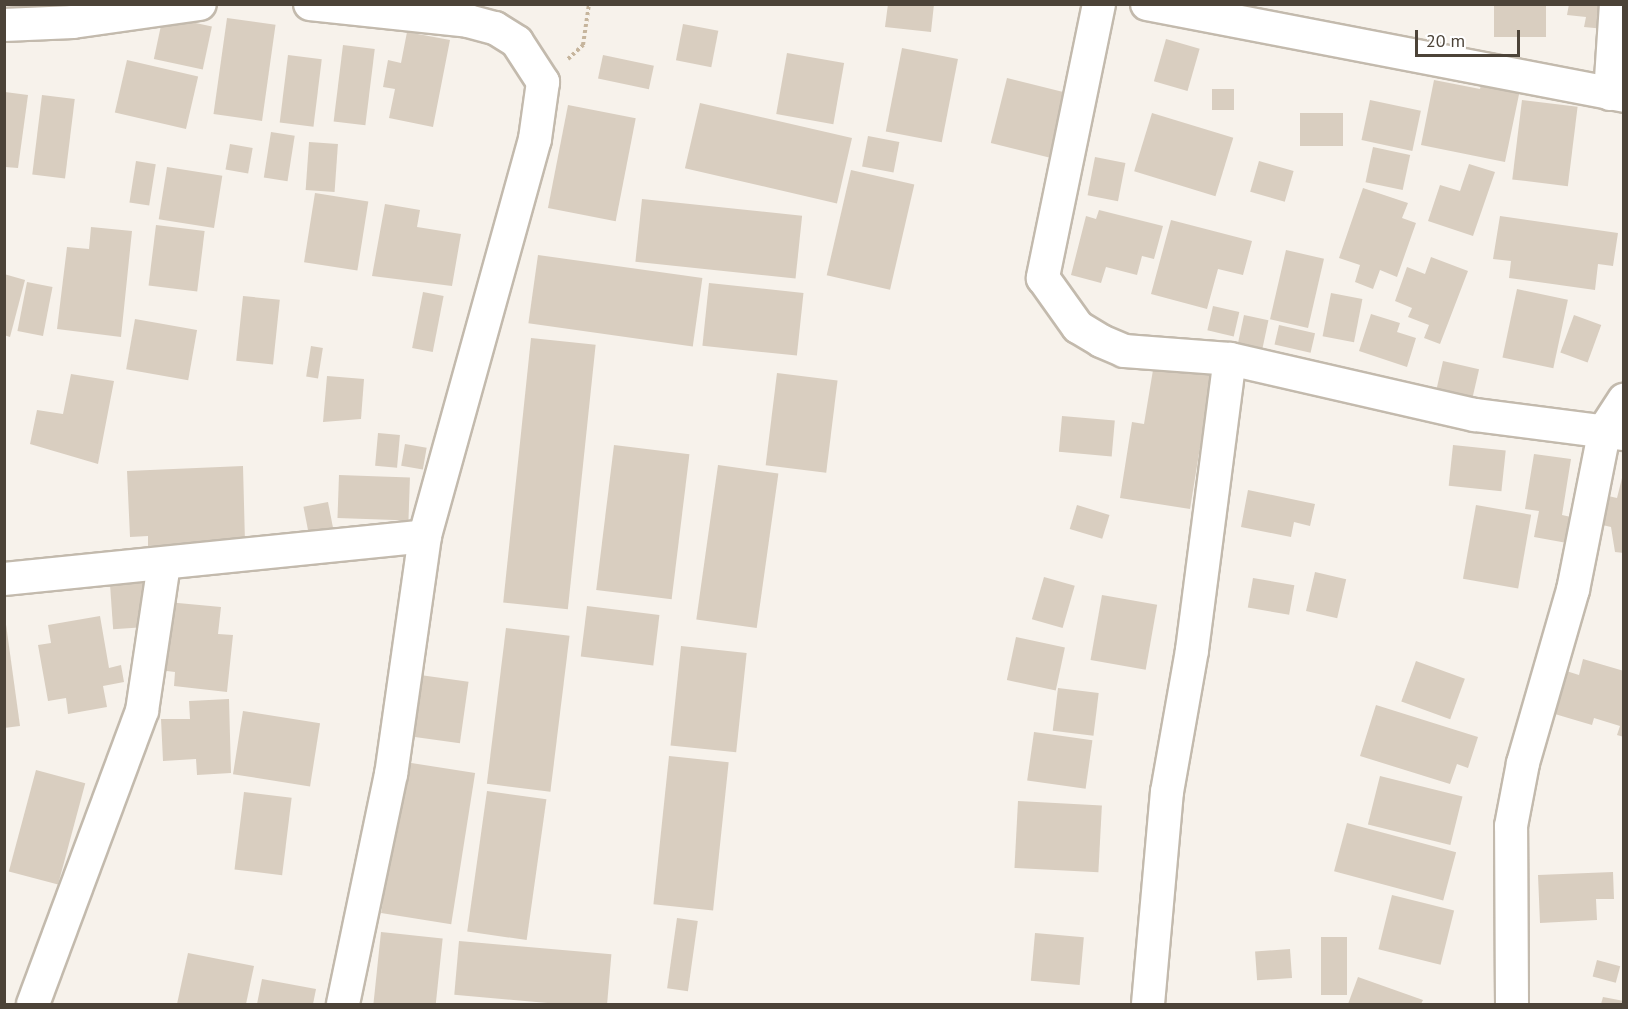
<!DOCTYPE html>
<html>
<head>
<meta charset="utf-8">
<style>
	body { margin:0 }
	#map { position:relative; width:1628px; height:1009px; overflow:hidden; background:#f7f2eb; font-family:"PT Sans",sans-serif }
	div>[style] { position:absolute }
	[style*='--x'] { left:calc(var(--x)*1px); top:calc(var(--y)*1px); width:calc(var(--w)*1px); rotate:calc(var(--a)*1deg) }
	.building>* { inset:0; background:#d9cec0; transform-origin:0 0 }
	.path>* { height:4px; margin-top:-2px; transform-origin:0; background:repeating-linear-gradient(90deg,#c6b59d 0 3px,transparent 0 6px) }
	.roads { filter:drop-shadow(2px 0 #c3baad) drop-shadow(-2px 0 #c3baad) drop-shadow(0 2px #c3baad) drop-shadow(0 -2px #c3baad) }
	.minor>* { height:32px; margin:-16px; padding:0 16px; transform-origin:16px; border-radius:16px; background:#fff }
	span { translate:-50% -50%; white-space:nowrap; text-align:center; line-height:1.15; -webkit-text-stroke:5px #fff; paint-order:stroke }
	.frame { position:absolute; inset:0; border:6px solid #4c4338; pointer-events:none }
	.scale { position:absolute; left:1415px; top:30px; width:105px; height:27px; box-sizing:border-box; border:3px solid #4c4338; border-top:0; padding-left:8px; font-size:18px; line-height:21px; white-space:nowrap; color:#4c4338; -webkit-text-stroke:4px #fff; paint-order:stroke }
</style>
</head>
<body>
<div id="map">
	<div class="building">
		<div style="clip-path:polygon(888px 4px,934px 4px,931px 32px,885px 27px)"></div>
		<div style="left:1494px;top:4px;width:52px;height:33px"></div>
		<div style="clip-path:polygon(1569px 4px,1608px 4px,1605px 29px,1584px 27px,1586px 17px,1567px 15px)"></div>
		<div style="left:163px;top:16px;width:50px;height:44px;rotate:12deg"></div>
		<div style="left:227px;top:18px;width:49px;height:97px;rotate:8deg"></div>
		<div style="left:683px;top:24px;width:36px;height:37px;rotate:11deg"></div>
		<div style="clip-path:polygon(407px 32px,450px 40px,433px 127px,389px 118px,395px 89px,383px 87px,388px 60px,401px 63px)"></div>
		<div style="left:1166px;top:39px;width:35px;height:44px;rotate:16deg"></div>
		<div style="left:343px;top:45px;width:32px;height:77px;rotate:7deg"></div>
		<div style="left:902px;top:48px;width:57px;height:85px;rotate:11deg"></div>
		<div style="left:787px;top:53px;width:58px;height:62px;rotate:10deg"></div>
		<div style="left:288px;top:55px;width:34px;height:68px;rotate:7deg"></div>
		<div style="left:603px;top:55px;width:52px;height:24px;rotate:12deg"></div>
		<div style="left:127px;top:60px;width:73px;height:54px;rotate:13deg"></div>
		<div style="clip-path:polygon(1484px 72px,1522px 80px,1505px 162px,1421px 145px,1434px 80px,1480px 89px)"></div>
		<div style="left:1007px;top:78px;width:60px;height:67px;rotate:14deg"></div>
		<div style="left:1212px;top:89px;width:22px;height:21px"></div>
		<div style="clip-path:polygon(5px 92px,28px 95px,18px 168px,5px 167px)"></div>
		<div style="left:42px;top:95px;width:33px;height:80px;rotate:7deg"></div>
		<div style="left:1370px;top:100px;width:52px;height:41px;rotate:12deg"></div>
		<div style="left:1522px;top:100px;width:56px;height:80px;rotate:7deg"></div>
		<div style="left:700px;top:103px;width:156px;height:67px;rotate:13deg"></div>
		<div style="left:568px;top:105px;width:69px;height:105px;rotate:11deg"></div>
		<div style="left:1152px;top:113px;width:85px;height:61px;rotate:17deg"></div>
		<div style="left:1300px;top:113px;width:43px;height:33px"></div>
		<div style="left:271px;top:132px;width:24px;height:46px;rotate:9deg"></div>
		<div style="left:868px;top:136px;width:32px;height:31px;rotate:11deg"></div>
		<div style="left:309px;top:142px;width:29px;height:48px;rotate:4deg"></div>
		<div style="left:230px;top:144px;width:23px;height:26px;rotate:10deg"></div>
		<div style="left:1373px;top:147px;width:38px;height:36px;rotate:12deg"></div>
		<div style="left:1095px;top:157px;width:31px;height:39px;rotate:11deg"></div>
		<div style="left:136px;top:161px;width:20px;height:42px;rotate:9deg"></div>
		<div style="left:1259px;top:161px;width:36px;height:32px;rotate:16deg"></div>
		<div style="clip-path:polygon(1469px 164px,1495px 172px,1473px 236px,1428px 221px,1440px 185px,1460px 191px)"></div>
		<div style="left:167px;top:167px;width:56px;height:53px;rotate:9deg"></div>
		<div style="left:851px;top:170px;width:65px;height:108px;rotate:13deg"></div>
		<div style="clip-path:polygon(1363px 188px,1408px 203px,1402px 218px,1416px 223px,1397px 277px,1380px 270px,1373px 289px,1355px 282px,1360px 265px,1339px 258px)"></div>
		<div style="left:315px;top:193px;width:54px;height:70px;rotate:9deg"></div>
		<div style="left:642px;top:199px;width:161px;height:63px;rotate:6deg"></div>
		<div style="clip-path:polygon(385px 204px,420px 210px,417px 227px,461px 234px,452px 286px,372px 276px)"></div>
		<div style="clip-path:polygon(1099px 210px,1163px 226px,1154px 259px,1142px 256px,1137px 275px,1106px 267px,1101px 283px,1071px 275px,1086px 216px,1096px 219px)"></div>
		<div style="clip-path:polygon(1500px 216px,1618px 233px,1613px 266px,1598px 264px,1595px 290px,1509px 278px,1511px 261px,1493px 259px)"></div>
		<div style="clip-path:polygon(1171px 220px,1252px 241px,1243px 275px,1218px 269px,1207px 309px,1151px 294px)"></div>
		<div style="left:156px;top:225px;width:49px;height:61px;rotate:7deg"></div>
		<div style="clip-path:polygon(91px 227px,132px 231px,121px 337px,57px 329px,67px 247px,89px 249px)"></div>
		<div style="left:1286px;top:250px;width:39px;height:71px;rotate:13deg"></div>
		<div style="left:538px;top:255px;width:166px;height:69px;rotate:8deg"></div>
		<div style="clip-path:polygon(1431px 257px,1468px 271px,1440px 344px,1424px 338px,1429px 325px,1408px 317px,1412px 308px,1395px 301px,1407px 267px,1425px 274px)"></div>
		<div style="clip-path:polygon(4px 274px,25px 280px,10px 337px,4px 335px)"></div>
		<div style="left:27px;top:282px;width:26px;height:50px;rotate:11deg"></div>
		<div style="left:709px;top:283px;width:95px;height:63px;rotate:6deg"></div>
		<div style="left:1517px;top:289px;width:52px;height:70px;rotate:12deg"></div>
		<div style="left:423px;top:292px;width:21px;height:57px;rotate:11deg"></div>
		<div style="left:1331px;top:293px;width:32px;height:44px;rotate:11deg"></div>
		<div style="left:243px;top:296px;width:37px;height:65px;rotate:6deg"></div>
		<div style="left:1213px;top:306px;width:27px;height:25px;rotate:13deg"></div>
		<div style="clip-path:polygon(1371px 314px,1400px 323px,1397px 332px,1416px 338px,1407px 367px,1359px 351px)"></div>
		<div style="left:1244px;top:315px;width:25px;height:29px;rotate:12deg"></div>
		<div style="left:1574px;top:315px;width:29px;height:40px;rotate:20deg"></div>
		<div style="left:135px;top:319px;width:63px;height:51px;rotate:10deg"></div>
		<div style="left:1279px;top:325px;width:37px;height:20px;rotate:13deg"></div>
		<div style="left:531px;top:338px;width:65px;height:266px;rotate:6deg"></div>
		<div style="left:311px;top:346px;width:12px;height:31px;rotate:9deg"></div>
		<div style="clip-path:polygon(1155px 358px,1213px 367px,1190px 509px,1120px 498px,1132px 422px,1144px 424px)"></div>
		<div style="left:1443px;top:361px;width:37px;height:34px;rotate:13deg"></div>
		<div style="left:777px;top:373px;width:61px;height:93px;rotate:7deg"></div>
		<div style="clip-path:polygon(71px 374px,114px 381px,98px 464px,30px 444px,37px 410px,63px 414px)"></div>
		<div style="clip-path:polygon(327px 376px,364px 379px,361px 419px,323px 422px)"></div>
		<div style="left:1062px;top:416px;width:53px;height:36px;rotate:5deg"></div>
		<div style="left:378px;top:433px;width:22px;height:33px;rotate:5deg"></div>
		<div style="left:405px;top:444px;width:22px;height:22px;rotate:10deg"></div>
		<div style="left:614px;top:445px;width:76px;height:146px;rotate:7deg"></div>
		<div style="left:1453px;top:445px;width:53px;height:41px;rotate:6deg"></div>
		<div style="clip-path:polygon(1534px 454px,1571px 459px,1562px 515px,1571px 517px,1567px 543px,1534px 537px,1539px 511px,1525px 509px)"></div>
		<div style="left:718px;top:465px;width:61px;height:156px;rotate:8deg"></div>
		<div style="clip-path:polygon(243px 466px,245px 542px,148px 546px,148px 536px,130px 537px,127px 471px)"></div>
		<div style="clip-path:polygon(1624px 470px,1624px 553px,1615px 552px,1611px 527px,1598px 524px,1604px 495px,1617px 498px)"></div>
		<div style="left:339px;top:475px;width:71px;height:43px;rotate:2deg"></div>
		<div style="clip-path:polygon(1248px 490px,1315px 504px,1310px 526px,1294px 522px,1291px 537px,1241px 527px)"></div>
		<div style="left:328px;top:502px;width:26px;height:25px;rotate:79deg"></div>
		<div style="left:1077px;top:505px;width:34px;height:25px;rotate:17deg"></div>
		<div style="left:1476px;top:505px;width:56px;height:75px;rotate:10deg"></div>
		<div style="left:1315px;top:572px;width:32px;height:40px;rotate:13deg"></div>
		<div style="left:1044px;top:577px;width:32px;height:44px;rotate:16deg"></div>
		<div style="left:1253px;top:578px;width:42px;height:30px;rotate:10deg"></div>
		<div style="left:143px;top:583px;width:44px;height:33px;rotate:86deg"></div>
		<div style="left:1102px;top:595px;width:56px;height:66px;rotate:10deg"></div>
		<div style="clip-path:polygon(167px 602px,221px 607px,218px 634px,233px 635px,227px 692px,174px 686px,175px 672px,159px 670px)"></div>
		<div style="left:587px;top:606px;width:73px;height:51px;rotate:7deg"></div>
		<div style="clip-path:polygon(4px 610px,20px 726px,4px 728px)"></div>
		<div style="clip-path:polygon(100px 616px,109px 668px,121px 665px,124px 682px,103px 686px,107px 707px,68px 714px,66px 698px,48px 701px,38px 645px,51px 643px,48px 625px)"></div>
		<div style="left:506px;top:628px;width:64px;height:157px;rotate:7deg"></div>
		<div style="left:1016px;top:637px;width:50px;height:44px;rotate:12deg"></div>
		<div style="left:681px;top:646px;width:66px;height:100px;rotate:6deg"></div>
		<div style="clip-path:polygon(1583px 659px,1624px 671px,1624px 737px,1617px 735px,1620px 726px,1594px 718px,1592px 725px,1548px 712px,1560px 669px,1579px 675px)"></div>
		<div style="left:1416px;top:661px;width:52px;height:43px;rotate:20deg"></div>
		<div style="left:420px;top:675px;width:49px;height:62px;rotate:8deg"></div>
		<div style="left:1058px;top:688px;width:41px;height:43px;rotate:7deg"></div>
		<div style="clip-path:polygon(229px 699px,231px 773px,197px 775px,196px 759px,163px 761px,161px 719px,190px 719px,189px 701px)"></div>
		<div style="clip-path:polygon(1376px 705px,1478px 737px,1468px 768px,1457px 764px,1450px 784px,1360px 756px)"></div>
		<div style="left:243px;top:711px;width:78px;height:64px;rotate:9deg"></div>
		<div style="left:1034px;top:732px;width:59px;height:49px;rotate:8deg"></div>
		<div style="left:669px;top:756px;width:60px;height:149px;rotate:6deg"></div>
		<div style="left:405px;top:762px;width:71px;height:153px;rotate:9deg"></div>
		<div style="left:36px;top:770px;width:51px;height:105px;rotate:15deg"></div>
		<div style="left:1380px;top:776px;width:85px;height:50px;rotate:14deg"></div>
		<div style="left:487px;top:791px;width:60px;height:142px;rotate:8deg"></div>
		<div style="left:244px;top:792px;width:48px;height:78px;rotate:7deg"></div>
		<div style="left:1018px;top:801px;width:84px;height:67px;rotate:3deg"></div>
		<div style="left:1347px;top:823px;width:113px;height:50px;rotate:15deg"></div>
		<div style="clip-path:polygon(1613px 872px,1614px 899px,1596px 899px,1597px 920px,1540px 923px,1538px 875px)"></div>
		<div style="left:1392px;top:895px;width:64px;height:56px;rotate:14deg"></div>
		<div style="left:677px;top:918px;width:21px;height:71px;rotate:8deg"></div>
		<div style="left:381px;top:932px;width:62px;height:72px;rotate:6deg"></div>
		<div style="left:1035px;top:933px;width:49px;height:48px;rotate:5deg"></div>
		<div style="left:1321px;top:937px;width:26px;height:58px"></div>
		<div style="left:459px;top:941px;width:153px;height:54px;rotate:5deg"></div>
		<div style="left:1290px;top:949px;width:29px;height:35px;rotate:86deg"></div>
		<div style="clip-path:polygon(188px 953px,254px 966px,246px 1004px,177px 1004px)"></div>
		<div style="left:1597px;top:960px;width:24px;height:17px;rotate:15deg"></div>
		<div style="clip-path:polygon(1358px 977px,1423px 1000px,1421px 1004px,1348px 1004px)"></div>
		<div style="clip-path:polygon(262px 979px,316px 989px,313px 1004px,257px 1004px)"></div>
		<div style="clip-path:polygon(1603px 997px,1624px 1001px,1624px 1004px,1601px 1004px)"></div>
	</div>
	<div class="path">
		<div style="--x:568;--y:59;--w:21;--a:-43"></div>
		<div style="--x:583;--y:45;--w:41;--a:-81.7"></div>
	</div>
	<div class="roads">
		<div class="minor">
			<div style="--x:310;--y:4;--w:159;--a:6.1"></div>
			<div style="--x:468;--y:21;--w:28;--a:15"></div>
			<div style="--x:495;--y:28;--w:26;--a:32"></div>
			<div style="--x:517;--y:42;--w:48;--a:57"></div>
			<div style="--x:543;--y:82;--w:58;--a:98"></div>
			<div style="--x:535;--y:139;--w:412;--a:105.5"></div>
			<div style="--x:425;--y:536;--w:240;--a:98.1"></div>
			<div style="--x:391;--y:774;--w:235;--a:101.8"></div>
			<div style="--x:1099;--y:4;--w:280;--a:101.6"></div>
			<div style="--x:1043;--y:278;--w:60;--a:54.5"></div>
			<div style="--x:1078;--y:327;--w:27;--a:31"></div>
			<div style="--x:1101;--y:341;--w:25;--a:23"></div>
			<div style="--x:1124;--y:351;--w:106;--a:4.3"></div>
			<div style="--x:1147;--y:4;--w:486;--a:10.9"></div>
			<div style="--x:4;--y:25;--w:69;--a:-2.5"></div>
			<div style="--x:73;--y:22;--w:128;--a:-8.1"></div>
			<div style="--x:1610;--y:94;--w:90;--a:-86.2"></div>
			<div style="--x:4;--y:579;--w:423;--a:-5.8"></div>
			<div style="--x:33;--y:1004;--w:313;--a:-69.6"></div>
			<div style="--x:142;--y:711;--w:149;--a:-81.5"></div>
			<div style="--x:1148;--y:1004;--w:213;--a:-84.9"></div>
			<div style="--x:1167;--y:792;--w:144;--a:-80"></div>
			<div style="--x:1192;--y:650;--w:293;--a:-82.6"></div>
			<div style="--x:1230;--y:359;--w:251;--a:12.9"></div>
			<div style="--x:1475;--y:415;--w:150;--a:7.3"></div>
			<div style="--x:1512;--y:1004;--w:178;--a:-90.3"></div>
			<div style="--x:1511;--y:826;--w:64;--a:-79.2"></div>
			<div style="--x:1523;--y:763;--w:180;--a:-73.9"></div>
			<div style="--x:1573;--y:590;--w:164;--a:-78.8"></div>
			<div style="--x:1605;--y:429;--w:35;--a:-57"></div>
		</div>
	</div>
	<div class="frame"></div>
	<div class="scale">20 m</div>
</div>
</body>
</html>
